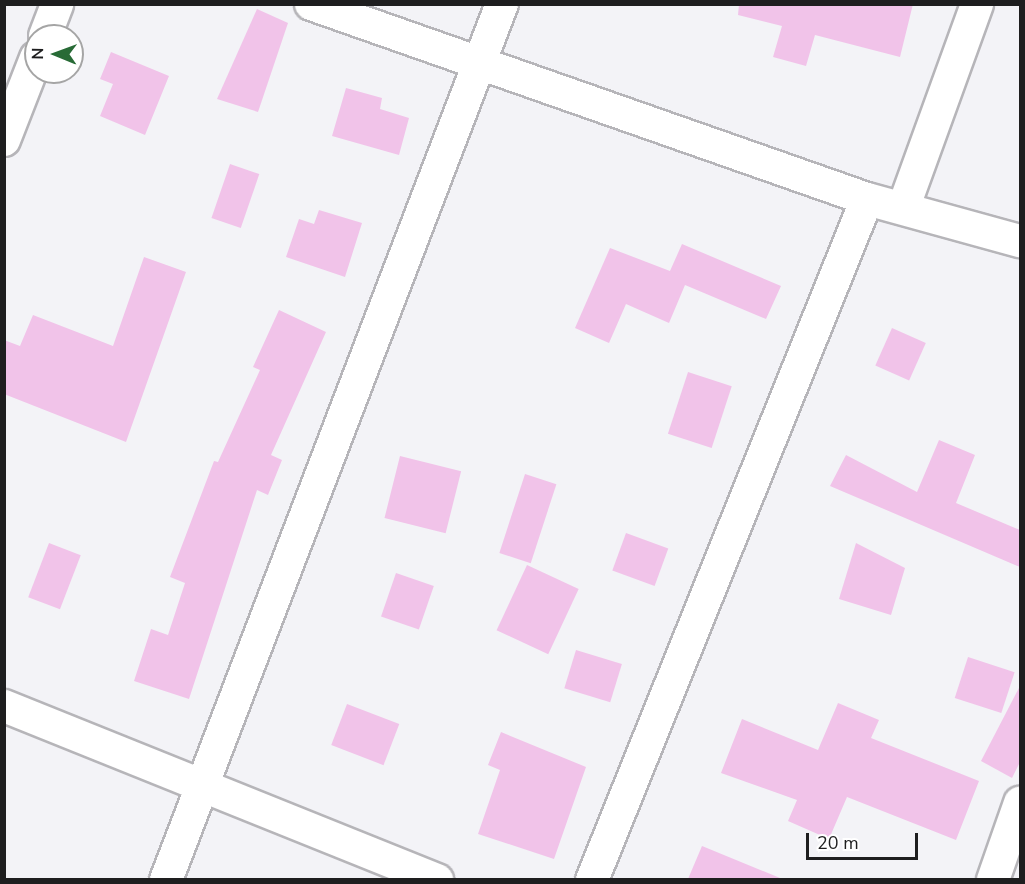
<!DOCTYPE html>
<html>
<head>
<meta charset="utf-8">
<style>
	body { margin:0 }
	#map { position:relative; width:1025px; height:884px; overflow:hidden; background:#f3f3f7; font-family:"Nunito Sans",sans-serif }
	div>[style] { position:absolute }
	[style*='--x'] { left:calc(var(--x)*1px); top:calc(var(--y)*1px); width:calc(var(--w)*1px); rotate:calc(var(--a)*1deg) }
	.building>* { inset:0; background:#f1c3e9; transform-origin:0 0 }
	.roads { filter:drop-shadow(2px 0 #b6b5b9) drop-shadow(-2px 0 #b6b5b9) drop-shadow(0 2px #b6b5b9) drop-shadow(0 -2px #b6b5b9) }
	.street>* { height:32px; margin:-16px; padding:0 16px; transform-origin:16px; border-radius:16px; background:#fff }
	span { translate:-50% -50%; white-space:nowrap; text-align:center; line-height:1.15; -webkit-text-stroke:4.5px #fff; paint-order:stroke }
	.frame { position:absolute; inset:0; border:6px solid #1e1e1f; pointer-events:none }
	.north { position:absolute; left:24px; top:24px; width:60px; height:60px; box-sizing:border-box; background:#fff; border:2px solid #a5a5a5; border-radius:50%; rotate:271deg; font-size:16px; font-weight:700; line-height:24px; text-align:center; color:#1e1e1f }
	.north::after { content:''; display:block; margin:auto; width:21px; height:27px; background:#286b36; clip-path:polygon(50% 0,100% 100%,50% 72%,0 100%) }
	.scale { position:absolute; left:806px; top:833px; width:112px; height:27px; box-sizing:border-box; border:3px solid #1e1e1f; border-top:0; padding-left:8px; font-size:18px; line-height:21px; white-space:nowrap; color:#1e1e1f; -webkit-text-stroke:4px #fff; paint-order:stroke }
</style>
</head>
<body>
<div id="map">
	<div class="building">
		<div style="clip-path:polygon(739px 4px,913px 4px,900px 57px,815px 35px,806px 66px,773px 57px,782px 26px,738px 15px)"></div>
		<div style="clip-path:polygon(257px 9px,288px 23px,258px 112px,217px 99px)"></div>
		<div style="clip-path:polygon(111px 52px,169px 76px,145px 135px,100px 116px,113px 84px,100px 79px)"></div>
		<div style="clip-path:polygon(346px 88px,382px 98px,380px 109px,409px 118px,399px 155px,332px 136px)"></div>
		<div style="left:230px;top:164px;width:31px;height:57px;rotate:19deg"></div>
		<div style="clip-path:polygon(319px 210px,362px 223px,345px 277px,286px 257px,299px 219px,314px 224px)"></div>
		<div style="clip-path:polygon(682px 244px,781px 286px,766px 319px,685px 285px,669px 323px,626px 304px,609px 343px,575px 328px,610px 248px,670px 271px)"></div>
		<div style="clip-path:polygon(144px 257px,186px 272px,126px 442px,4px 394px,4px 340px,20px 346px,33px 315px,113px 346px)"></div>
		<div style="clip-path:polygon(279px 310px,326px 332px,271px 455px,282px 460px,268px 495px,257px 490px,189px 699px,134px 681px,151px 629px,168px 635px,185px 583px,170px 577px,214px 461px,218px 462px,260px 370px,253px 367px)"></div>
		<div style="left:892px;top:328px;width:37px;height:41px;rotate:24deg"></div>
		<div style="left:688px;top:372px;width:46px;height:65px;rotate:18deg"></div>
		<div style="clip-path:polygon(939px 440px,975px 455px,956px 503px,1020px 530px,1020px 567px,830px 486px,846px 455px,917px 492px)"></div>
		<div style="left:400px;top:456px;width:63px;height:64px;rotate:14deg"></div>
		<div style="left:525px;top:474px;width:33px;height:83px;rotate:18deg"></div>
		<div style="left:626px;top:533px;width:45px;height:40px;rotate:20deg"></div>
		<div style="left:49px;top:543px;width:34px;height:58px;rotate:21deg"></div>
		<div style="clip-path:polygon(856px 543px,905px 568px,891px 615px,839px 599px)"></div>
		<div style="left:527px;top:565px;width:57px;height:72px;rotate:25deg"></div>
		<div style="left:396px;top:573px;width:40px;height:46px;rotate:19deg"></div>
		<div style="left:576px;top:650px;width:48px;height:40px;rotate:17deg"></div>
		<div style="left:968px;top:657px;width:49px;height:43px;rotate:18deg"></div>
		<div style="clip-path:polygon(1020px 686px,1020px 762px,1012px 778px,981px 761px)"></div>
		<div style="clip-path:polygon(838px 703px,879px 720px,871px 738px,979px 781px,956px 840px,847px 797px,829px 839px,788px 821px,797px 800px,721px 773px,742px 719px,818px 750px)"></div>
		<div style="left:347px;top:704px;width:56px;height:44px;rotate:21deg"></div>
		<div style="clip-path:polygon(501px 732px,586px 767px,554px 859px,478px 834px,500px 770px,488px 765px)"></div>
		<div style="clip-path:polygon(702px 846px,780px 878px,780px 879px,688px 879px)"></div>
	</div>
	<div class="roads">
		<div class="street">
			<div style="--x:311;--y:4;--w:589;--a:19.33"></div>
			<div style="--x:867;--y:199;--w:159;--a:15.4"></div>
			<div style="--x:45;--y:36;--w:34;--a:-69"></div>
			<div style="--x:4;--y:140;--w:88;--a:-68.7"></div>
			<div style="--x:904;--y:206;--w:215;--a:-70.1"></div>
			<div style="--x:4;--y:706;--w:467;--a:21.9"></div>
			<div style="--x:166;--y:880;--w:938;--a:-69.02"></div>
			<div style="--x:592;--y:880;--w:734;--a:-68.01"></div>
			<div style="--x:993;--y:880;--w:82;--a:-70.7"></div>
		</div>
	</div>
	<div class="frame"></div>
	<div class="north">N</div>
	<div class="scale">20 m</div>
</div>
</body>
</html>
